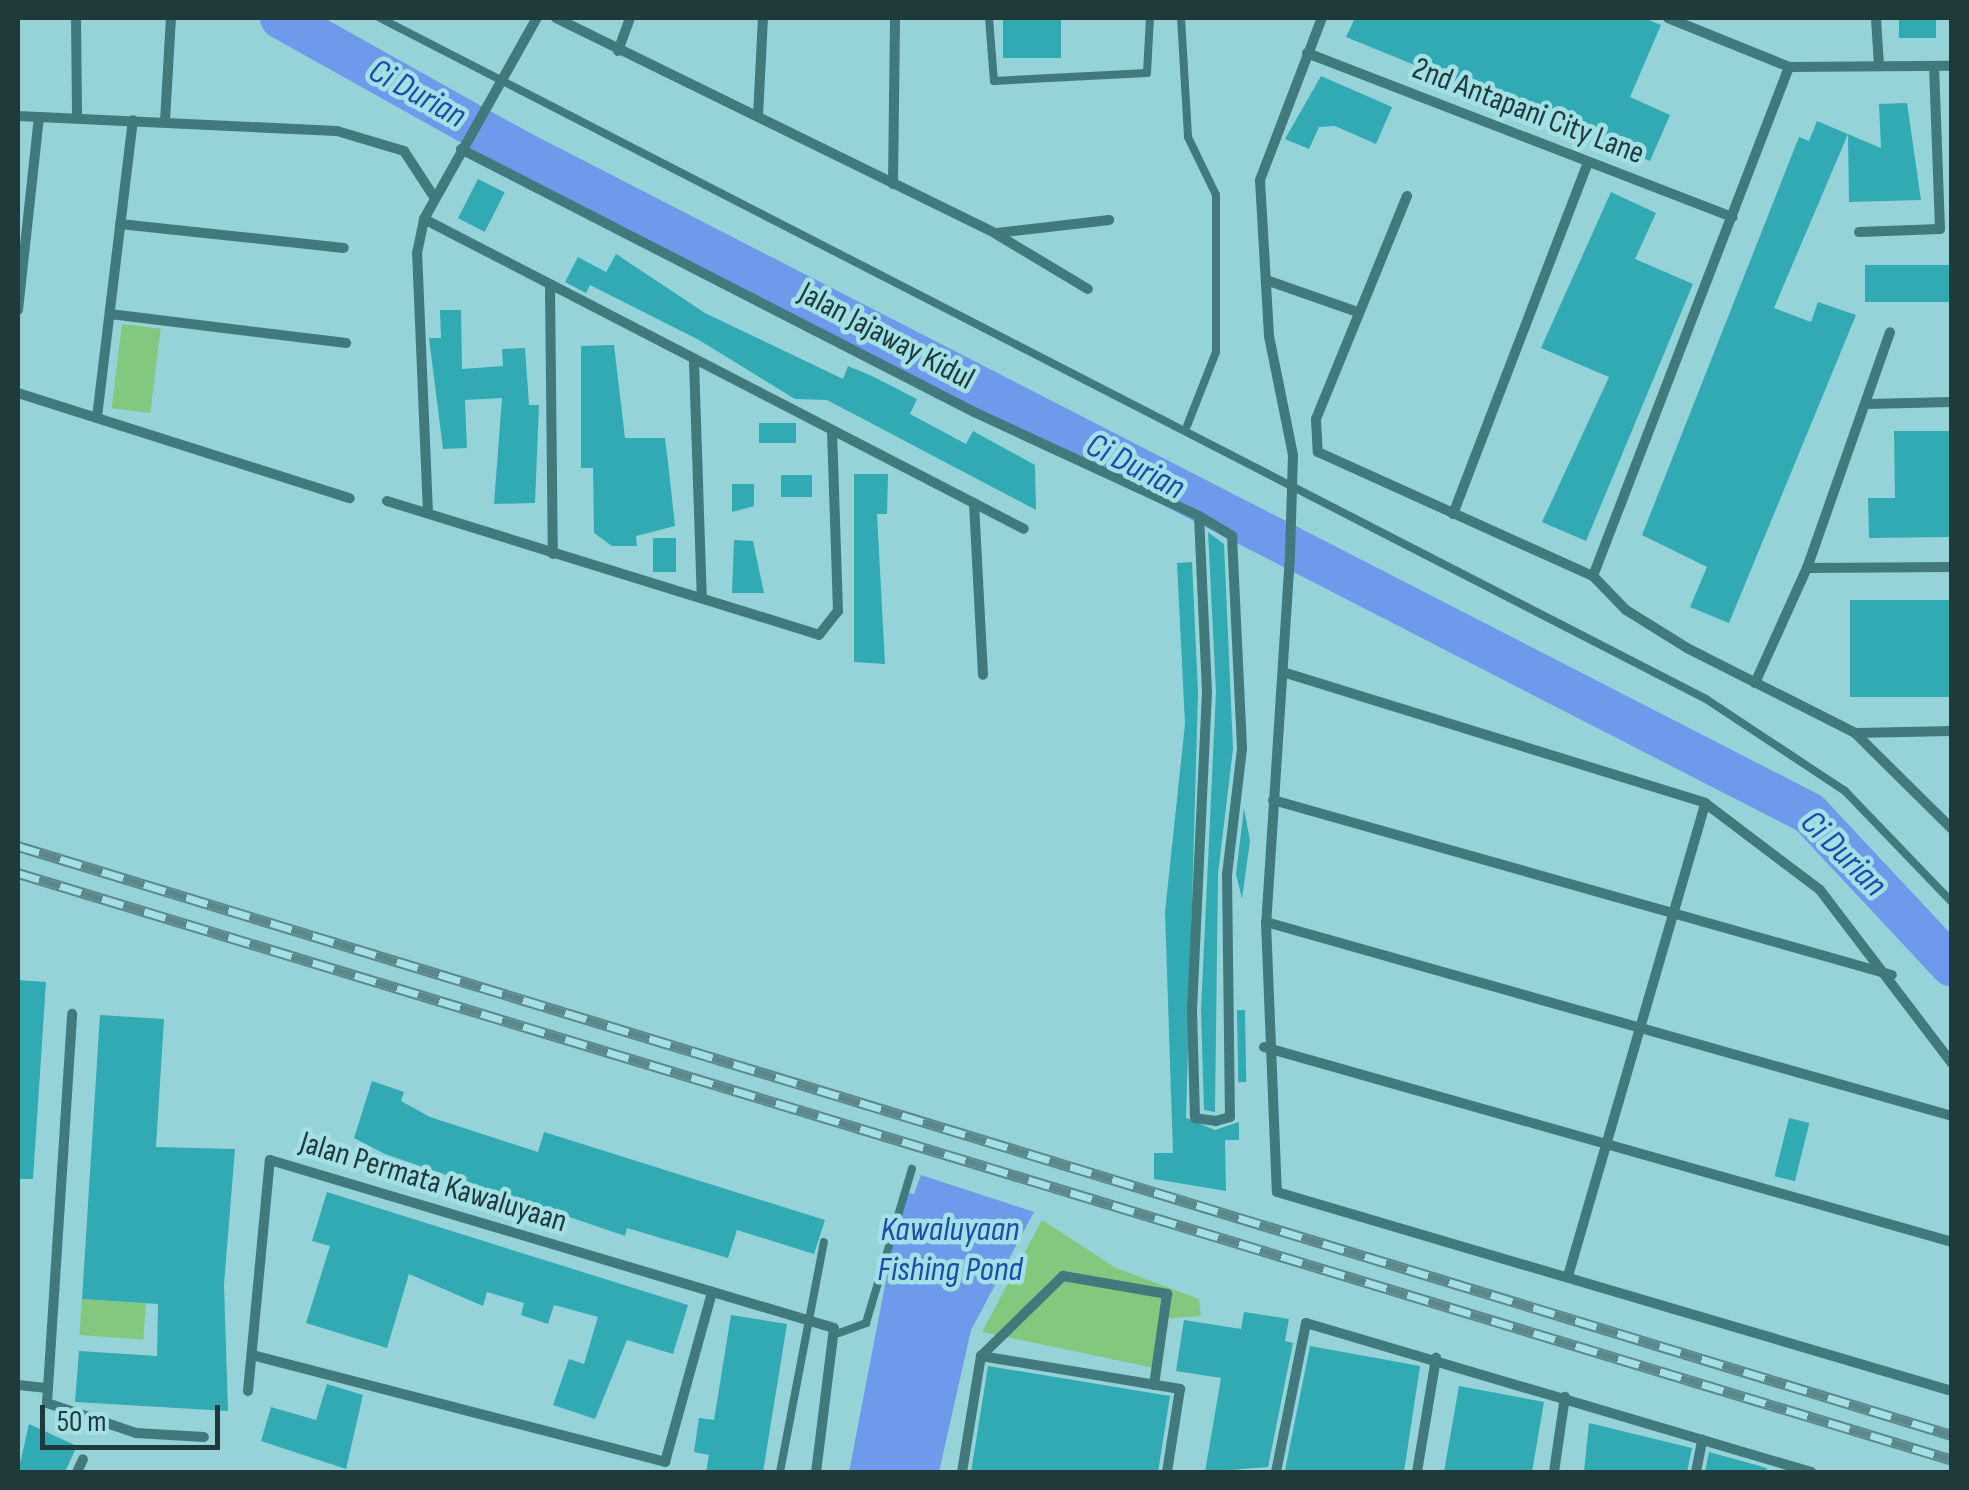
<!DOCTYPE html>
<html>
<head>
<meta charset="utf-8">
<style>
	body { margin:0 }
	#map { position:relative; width:1969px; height:1490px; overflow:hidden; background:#95d3d9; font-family:"Sofia Sans Condensed",sans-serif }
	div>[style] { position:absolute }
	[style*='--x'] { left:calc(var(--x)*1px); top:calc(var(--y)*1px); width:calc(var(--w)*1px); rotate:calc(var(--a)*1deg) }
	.green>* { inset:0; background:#84c880; transform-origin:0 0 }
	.water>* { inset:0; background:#6f99ea }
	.river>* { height:42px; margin:-21px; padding:0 21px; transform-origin:21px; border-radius:21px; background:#6f99ea }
	.building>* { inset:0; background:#32aab4; transform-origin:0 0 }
	.service>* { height:8px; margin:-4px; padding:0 4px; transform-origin:4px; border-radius:4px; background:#42797d }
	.minor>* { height:10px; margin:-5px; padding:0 5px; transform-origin:5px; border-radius:5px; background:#42797d }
	.rail>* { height:11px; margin-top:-5.5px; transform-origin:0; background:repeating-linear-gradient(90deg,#a2e0e6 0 22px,#5c888c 0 44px); box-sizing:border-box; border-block:2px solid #5c888c }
	.minor-bridge>* { height:10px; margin:-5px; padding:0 5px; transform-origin:5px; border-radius:5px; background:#42797d }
	span { translate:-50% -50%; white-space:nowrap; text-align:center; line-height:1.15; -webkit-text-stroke:9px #a2e0e6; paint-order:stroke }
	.street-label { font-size:32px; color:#203a3c }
	.water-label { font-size:35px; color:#204ba9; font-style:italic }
	.frame { position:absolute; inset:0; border:20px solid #203a3c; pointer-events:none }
	.scale { position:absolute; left:40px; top:1405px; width:180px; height:45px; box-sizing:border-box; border:5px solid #203a3c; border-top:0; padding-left:12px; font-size:30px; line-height:35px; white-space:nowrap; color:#203a3c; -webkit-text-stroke:8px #a2e0e6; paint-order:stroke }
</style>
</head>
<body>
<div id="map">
	<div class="green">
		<div style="left:122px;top:324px;width:39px;height:85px;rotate:7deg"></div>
		<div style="clip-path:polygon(1042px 1220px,1116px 1268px,1199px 1299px,1201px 1316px,1160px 1319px,1154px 1368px,982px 1332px)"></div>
		<div style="left:82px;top:1299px;width:64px;height:36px;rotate:4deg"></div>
	</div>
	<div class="water">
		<div style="clip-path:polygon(921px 1175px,1034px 1212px,971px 1330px,939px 1472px,849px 1472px,903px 1192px,914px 1194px)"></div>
	</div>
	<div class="river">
		<div style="--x:281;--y:18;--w:273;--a:29.2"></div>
		<div style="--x:519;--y:151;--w:1450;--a:27.17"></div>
		<div style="--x:1809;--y:813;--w:209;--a:46.9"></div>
	</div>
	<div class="building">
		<div style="left:1003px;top:18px;width:58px;height:40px"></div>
		<div style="clip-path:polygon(1355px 18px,1644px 18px,1661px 25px,1630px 97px,1670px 115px,1650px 161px,1346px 37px)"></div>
		<div style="left:1899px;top:18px;width:37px;height:20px"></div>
		<div style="clip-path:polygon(1321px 76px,1392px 107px,1376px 144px,1335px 126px,1319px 127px,1309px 149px,1285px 139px)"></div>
		<div style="clip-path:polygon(1907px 103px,1921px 200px,1849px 202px,1848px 134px,1774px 308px,1811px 322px,1818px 302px,1856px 315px,1729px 623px,1690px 607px,1707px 567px,1642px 535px,1799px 137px,1809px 141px,1817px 121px,1881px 148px,1879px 104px)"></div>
		<div style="left:478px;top:179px;width:30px;height:44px;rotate:27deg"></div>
		<div style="clip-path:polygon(1611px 192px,1656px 213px,1635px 259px,1693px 284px,1586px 541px,1542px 522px,1609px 377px,1541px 348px)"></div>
		<div style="clip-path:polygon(616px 254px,705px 313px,843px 379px,848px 366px,872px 376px,917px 399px,910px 414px,966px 444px,973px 431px,1035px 465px,1036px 510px,827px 400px,795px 399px,699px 340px,590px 285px,586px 293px,565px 282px,578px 257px,606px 272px)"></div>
		<div style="left:1865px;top:265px;width:87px;height:37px"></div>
		<div style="clip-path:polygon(440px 310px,461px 310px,462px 369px,503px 366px,502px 349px,525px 348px,529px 405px,539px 405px,535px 503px,494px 504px,502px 398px,465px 400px,467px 448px,443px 449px,429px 338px,441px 338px)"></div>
		<div style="clip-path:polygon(614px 345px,625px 438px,665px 438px,669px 471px,675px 526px,636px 536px,637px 546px,612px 546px,594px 533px,593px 468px,581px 468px,581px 346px)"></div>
		<div style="left:759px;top:423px;width:37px;height:20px"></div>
		<div style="clip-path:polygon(1894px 431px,1952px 431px,1952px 537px,1869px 538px,1868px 498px,1895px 498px)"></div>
		<div style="clip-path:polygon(854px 474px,888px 474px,887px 514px,877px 514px,885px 664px,854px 662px)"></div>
		<div style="left:781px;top:475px;width:31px;height:22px"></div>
		<div style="clip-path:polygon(732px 484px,754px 484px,754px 506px,732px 512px)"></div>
		<div style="clip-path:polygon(1208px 532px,1224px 544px,1233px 749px,1218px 874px,1215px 1112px,1204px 1110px,1201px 1010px,1216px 692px)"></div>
		<div style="left:653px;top:538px;width:23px;height:34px"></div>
		<div style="clip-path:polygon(734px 540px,753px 541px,764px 593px,732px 593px)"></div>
		<div style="clip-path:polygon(1192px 562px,1198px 692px,1186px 1118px,1215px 1130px,1239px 1122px,1239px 1140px,1225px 1140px,1226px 1191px,1154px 1179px,1154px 1153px,1173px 1153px,1165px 912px,1185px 724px,1177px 563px)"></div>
		<div style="left:1952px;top:600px;width:97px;height:102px;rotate:90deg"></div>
		<div style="clip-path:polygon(1244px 808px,1250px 841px,1242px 899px,1236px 874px)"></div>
		<div style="clip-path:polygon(18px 980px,46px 982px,33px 1179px,18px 1179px)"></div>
		<div style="left:1245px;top:1010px;width:72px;height:8px;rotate:89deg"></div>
		<div style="clip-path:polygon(100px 1015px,164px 1019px,156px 1147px,235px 1149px,224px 1284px,228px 1411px,75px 1402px,79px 1351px,157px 1356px,158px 1304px,82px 1299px)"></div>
		<div style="clip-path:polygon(372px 1081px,404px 1092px,401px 1101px,430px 1117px,538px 1152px,544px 1132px,825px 1220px,814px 1254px,737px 1230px,728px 1258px,627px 1228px,625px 1236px,385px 1154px,354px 1138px)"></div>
		<div style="left:1789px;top:1118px;width:21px;height:60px;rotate:14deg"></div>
		<div style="clip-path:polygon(327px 1192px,688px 1305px,673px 1354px,627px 1340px,595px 1419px,553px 1405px,569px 1359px,584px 1364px,598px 1317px,554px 1305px,548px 1324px,521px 1315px,524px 1303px,487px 1292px,483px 1306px,409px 1274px,387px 1348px,306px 1323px,330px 1246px,312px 1241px)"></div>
		<div style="clip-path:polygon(1244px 1312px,1289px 1319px,1285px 1341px,1293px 1343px,1268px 1467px,1205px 1472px,1221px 1378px,1176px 1371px,1184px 1320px,1241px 1329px)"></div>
		<div style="clip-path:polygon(731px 1315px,787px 1324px,763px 1472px,706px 1472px,709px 1455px,694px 1452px,699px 1418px,714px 1420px)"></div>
		<div style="clip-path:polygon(1310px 1346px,1420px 1366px,1404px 1472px,1285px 1470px)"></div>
		<div style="clip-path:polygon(988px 1366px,1170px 1396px,1158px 1472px,971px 1472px)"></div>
		<div style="clip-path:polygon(327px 1384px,363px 1395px,346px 1469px,261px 1441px,271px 1407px,316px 1420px)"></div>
		<div style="clip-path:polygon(1459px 1386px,1544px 1402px,1532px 1472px,1444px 1472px)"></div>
		<div style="clip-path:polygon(1589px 1423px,1692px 1448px,1687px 1472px,1584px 1472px)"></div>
		<div style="clip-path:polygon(29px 1424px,77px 1446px,65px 1472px,18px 1472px)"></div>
		<div style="clip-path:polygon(1709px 1452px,1767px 1468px,1766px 1472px,1705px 1472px)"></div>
	</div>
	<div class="service">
		<div style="--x:380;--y:18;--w:1491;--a:27.18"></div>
		<div style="--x:1706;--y:699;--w:167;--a:33.5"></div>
		<div style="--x:1845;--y:791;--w:154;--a:46.1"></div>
		<div style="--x:989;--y:18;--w:63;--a:85.5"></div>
		<div style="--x:994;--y:81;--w:153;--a:-3"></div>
		<div style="--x:1147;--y:73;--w:55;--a:-86.9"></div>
		<div style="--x:1181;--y:18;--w:119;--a:86.6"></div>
		<div style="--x:1188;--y:137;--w:64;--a:64.2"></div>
		<div style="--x:1216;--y:195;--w:157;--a:90"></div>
		<div style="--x:1216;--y:352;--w:79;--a:111.4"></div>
		<div style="--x:839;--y:1333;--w:29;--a:-20"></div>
		<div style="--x:866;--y:1323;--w:161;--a:-73.4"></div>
		<div style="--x:780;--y:1472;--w:234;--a:-79.2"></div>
	</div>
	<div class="minor">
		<div style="--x:76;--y:18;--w:100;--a:89.4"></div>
		<div style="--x:556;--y:18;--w:490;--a:26.1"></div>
		<div style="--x:996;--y:234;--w:107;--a:30.9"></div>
		<div style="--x:1668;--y:18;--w:131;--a:22"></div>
		<div style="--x:1789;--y:67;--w:163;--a:-0.4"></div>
		<div style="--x:1876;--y:18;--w:48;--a:86.4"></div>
		<div style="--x:618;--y:51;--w:35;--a:-70"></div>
		<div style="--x:1307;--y:53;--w:456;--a:21.1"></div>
		<div style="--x:18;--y:116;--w:319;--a:2.7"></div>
		<div style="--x:337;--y:131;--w:70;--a:16.6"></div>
		<div style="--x:404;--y:151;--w:55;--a:56.9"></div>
		<div style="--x:758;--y:116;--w:98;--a:-87.1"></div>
		<div style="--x:165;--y:121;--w:103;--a:-86.7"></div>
		<div style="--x:461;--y:149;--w:576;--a:27.14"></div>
		<div style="--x:974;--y:412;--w:248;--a:24.8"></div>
		<div style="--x:1199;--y:516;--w:39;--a:31"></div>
		<div style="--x:1232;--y:536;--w:213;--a:87.3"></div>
		<div style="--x:1242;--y:749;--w:126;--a:96.8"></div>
		<div style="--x:1227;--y:874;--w:243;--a:89.3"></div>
		<div style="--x:1230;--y:1117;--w:15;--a:164"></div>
		<div style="--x:1216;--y:1121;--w:21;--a:-172"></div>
		<div style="--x:1195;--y:1118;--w:108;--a:-91.6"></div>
		<div style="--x:1192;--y:1010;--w:318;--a:-87.3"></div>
		<div style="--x:1207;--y:692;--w:176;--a:-92.6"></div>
		<div style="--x:893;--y:184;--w:166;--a:-89.3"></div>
		<div style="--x:1407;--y:196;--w:241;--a:112.2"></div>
		<div style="--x:1316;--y:419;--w:33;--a:87"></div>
		<div style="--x:1318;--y:452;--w:302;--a:24.3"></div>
		<div style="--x:1593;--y:576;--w:47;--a:45.9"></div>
		<div style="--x:1626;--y:610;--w:72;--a:31.9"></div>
		<div style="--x:1687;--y:648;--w:188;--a:26.8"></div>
		<div style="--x:1855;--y:733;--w:136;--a:44.7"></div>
		<div style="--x:424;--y:219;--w:675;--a:27.32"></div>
		<div style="--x:120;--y:224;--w:225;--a:6.1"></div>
		<div style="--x:1859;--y:232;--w:81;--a:-2.1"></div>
		<div style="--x:1940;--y:229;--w:162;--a:-92.1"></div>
		<div style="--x:997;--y:233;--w:113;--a:-6.6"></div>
		<div style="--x:1266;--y:280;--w:94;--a:19.2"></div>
		<div style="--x:550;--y:287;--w:267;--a:89.4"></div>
		<div style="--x:18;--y:310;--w:194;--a:-83.8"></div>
		<div style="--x:110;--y:314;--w:238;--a:7"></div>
		<div style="--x:694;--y:362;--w:236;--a:88.1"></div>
		<div style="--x:18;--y:393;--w:348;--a:17.6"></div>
		<div style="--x:1867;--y:404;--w:85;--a:-1.3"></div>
		<div style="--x:97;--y:417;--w:299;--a:-83.1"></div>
		<div style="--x:1293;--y:455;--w:121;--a:-101.4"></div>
		<div style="--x:1269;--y:336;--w:156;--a:-93.3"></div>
		<div style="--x:1260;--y:180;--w:173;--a:-69.1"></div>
		<div style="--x:387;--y:501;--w:452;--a:17.2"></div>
		<div style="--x:819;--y:635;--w:31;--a:-52"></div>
		<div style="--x:838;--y:611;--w:180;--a:-91.9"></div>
		<div style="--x:974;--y:503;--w:172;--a:87"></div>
		<div style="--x:428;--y:513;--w:260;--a:-92.4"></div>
		<div style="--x:417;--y:253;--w:35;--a:-78"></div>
		<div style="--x:424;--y:219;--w:231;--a:-60.7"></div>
		<div style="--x:1453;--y:514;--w:377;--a:-69"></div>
		<div style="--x:1290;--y:555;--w:368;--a:93.7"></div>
		<div style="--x:1266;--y:922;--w:270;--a:87.7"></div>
		<div style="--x:1277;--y:1192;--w:704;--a:16.43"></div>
		<div style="--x:1807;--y:568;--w:145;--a:-0.4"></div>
		<div style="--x:1593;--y:576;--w:545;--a:-68.94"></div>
		<div style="--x:1286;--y:673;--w:439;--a:17.2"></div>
		<div style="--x:1705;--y:803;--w:144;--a:37.1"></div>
		<div style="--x:1820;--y:890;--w:218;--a:52.7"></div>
		<div style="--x:1755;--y:683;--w:126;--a:-65.7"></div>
		<div style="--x:1807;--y:568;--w:250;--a:-70.6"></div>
		<div style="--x:1856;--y:733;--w:96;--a:-1.2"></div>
		<div style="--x:1273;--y:800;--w:643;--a:15.79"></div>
		<div style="--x:1266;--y:922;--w:713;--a:15.79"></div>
		<div style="--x:1264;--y:1047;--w:715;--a:15.82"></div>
		<div style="--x:1568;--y:1276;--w:492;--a:-73.8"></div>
		<div style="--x:252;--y:1355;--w:427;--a:14.5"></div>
		<div style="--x:665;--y:1462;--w:175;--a:-74.5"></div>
		<div style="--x:981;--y:1356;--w:115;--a:-44.3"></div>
		<div style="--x:1063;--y:1276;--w:106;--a:9.8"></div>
		<div style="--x:1167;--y:1294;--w:92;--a:98.1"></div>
		<div style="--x:18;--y:1385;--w:30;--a:6"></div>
		<div style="--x:48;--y:1388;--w:15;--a:94"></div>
		<div style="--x:47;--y:1403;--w:94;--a:18.6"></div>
		<div style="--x:136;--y:1433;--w:68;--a:3.4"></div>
		<div style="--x:48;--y:1388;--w:375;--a:-86.3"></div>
		<div style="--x:248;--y:1391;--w:232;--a:-84.6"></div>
		<div style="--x:270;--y:1160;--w:588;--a:16.59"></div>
		<div style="--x:834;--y:1328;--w:145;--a:97.1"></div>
		<div style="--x:77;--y:1472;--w:14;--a:-65"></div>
		<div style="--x:962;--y:1472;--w:118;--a:-80.7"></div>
		<div style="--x:981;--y:1356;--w:202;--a:9.4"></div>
		<div style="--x:1180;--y:1389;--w:84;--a:98.9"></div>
		<div style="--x:1276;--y:1472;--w:152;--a:-78.6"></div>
		<div style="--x:1306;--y:1323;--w:527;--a:16.44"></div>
		<div style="--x:1417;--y:1472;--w:116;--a:-80.5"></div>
		<div style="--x:1554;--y:1472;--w:76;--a:-81.7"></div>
		<div style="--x:1696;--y:1472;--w:33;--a:-79"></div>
	</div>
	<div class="rail">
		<div style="--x:18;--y:846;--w:2022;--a:16.94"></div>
		<div style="--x:18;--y:873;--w:2021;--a:16.88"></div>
	</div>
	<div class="minor-bridge">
		<div style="--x:1290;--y:555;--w:100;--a:-88.3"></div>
	</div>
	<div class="street-label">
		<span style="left:1528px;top:112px;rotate:21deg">2nd Antapani City Lane</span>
		<span style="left:886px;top:337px;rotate:28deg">Jalan Jajaway Kidul</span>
		<span style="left:433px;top:1183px;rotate:17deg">Jalan Permata Kawaluyaan</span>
	</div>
	<div class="water-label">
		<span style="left:417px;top:94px;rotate:29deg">Ci Durian</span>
		<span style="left:1135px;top:467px;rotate:27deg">Ci Durian</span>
		<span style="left:1843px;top:854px;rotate:45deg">Ci Durian</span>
		<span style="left:950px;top:1250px">Kawaluyaan<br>Fishing Pond</span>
	</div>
	<div class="frame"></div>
	<div class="scale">50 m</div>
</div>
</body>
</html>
